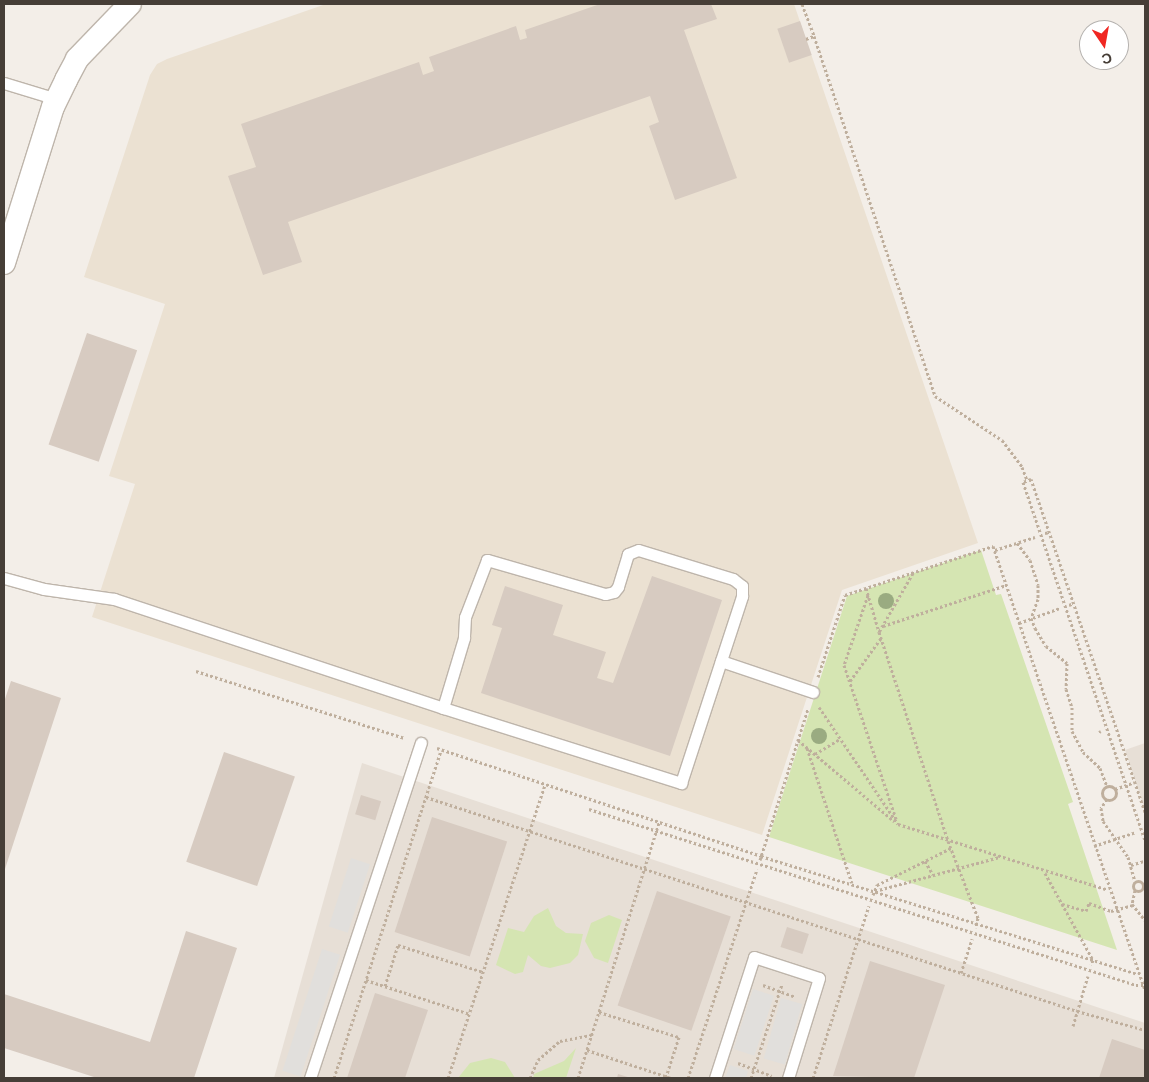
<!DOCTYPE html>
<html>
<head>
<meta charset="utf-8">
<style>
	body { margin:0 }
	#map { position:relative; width:1149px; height:1082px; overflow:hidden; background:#f3eee8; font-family:"DM Sans",sans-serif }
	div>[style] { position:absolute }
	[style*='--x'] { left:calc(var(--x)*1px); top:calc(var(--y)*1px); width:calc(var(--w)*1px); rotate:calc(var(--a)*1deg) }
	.residential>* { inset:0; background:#e7dfd6 }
	.education>* { inset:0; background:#ebe1d2 }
	.green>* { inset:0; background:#d5e5b2 }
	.parking>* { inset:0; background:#e1dfdc; transform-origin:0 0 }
	.building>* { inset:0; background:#d7cbc1; transform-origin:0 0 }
	.path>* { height:3px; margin-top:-1.5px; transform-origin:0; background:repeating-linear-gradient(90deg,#bfaf9d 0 2.5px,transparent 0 5px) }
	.path>.ring { margin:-1.5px; padding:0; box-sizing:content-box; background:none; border:3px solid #bfaf9d; border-radius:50% }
	.roads { filter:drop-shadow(1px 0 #beb5ab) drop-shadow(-1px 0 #beb5ab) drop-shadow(0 1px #beb5ab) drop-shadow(0 -1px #beb5ab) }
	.service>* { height:11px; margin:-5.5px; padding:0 5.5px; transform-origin:5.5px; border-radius:5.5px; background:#fff }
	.minor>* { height:22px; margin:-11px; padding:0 11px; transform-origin:11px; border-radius:11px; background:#fff }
	.trees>* { width:16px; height:16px; margin:-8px; border-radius:50%; background:#9aab81 }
	span { translate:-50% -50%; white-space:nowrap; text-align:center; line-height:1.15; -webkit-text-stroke:4px #fff; paint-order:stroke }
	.frame { position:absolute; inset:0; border:5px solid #463e37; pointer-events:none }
	.north { position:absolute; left:1079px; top:20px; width:50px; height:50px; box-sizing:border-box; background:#fff; border:1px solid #b5b2af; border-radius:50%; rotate:168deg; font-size:14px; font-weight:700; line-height:20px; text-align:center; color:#463e37 }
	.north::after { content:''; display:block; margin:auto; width:18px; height:22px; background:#f02722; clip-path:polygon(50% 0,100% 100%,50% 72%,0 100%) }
</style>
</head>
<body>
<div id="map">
	<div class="residential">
		<div style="clip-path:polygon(1145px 743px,1145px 810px,1125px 750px)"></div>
		<div style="clip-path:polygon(362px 763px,1145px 1023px,1145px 1078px,274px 1078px)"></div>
	</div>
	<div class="education">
		<div style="clip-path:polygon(326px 4px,794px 4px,978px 543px,842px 590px,762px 835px,92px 617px,135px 484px,109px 476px,165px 304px,84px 277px,150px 75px,157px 64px,167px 59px)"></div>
	</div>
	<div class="green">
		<div style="clip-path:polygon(981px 550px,996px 595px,1001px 594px,1073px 802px,1068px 804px,1117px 950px,769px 837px,847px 596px)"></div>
		<div style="clip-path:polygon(548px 908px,556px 926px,566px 933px,583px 934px,578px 955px,570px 963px,550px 968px,541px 966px,528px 955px,523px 972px,515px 974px,496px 965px,508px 928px,524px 932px,534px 916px)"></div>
		<div style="clip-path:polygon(609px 915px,622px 920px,608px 963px,594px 958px,585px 941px,591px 923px)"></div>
		<div style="clip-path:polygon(576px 1048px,566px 1078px,533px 1078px,534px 1074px,564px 1061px)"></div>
		<div style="clip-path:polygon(491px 1058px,505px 1062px,515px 1078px,458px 1078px,470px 1063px)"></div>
	</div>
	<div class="parking">
		<div style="left:351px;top:858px;width:20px;height:72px;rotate:18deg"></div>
		<div style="left:322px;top:949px;width:19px;height:128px;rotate:18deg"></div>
		<div style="left:753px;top:989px;width:22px;height:63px;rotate:18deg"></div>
		<div style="left:781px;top:998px;width:22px;height:63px;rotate:16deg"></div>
		<div style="clip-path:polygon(730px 1065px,748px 1071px,746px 1078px,725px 1078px)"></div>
	</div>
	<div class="building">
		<div style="clip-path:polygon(600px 4px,711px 4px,717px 19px,684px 30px,737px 178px,675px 200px,649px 126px,659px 122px,650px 96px,288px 222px,302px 262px,263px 275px,228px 176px,256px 167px,241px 124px,419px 62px,423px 75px,434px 71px,429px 57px,516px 26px,520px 40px,527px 38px,525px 30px)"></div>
		<div style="left:800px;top:21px;width:36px;height:24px;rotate:71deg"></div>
		<div style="left:87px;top:333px;width:53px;height:118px;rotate:19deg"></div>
		<div style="clip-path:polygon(652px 576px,722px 600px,670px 756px,481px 693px,502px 628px,492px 625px,505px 586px,563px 605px,553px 635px,606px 652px,597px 678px,613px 683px)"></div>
		<div style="clip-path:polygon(11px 681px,61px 698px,4px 872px,4px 702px)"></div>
		<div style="left:224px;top:752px;width:75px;height:116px;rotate:19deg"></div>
		<div style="left:361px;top:795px;width:21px;height:20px;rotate:17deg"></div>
		<div style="left:432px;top:817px;width:79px;height:121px;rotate:18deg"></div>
		<div style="left:657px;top:891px;width:78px;height:121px;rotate:19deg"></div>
		<div style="left:787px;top:927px;width:23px;height:21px;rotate:18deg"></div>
		<div style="clip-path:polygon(186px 931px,237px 948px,194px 1078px,97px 1078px,4px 1048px,4px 994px,150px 1042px)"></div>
		<div style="clip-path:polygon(870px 961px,945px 985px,914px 1078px,833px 1076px)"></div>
		<div style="clip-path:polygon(375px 993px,428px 1010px,405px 1078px,347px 1078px)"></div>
		<div style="clip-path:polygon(1112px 1039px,1145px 1050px,1145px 1078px,1099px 1078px)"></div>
		<div style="clip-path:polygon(618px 1074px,631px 1078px,617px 1078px)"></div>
	</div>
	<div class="path">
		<div style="--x:802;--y:4;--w:34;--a:69"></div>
		<div style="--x:806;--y:39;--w:9;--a:-21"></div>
		<div style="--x:814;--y:36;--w:380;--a:71.4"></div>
		<div style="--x:935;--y:396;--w:80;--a:33.3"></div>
		<div style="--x:1002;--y:440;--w:34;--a:53"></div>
		<div style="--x:1022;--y:467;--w:14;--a:69"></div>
		<div style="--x:1045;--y:533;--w:5;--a:-11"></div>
		<div style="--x:1017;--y:543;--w:21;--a:53"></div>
		<div style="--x:1030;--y:560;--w:26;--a:72"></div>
		<div style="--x:1038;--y:585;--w:14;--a:90"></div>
		<div style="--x:1038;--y:599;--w:20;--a:110"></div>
		<div style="--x:1031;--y:618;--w:11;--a:68"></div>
		<div style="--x:1035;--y:628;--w:21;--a:59"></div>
		<div style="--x:1046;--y:646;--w:27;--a:39"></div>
		<div style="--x:1067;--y:663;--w:26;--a:92"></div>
		<div style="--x:1066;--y:689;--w:19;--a:72"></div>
		<div style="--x:1072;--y:707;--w:24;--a:90"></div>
		<div style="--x:1072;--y:731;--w:24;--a:62"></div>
		<div style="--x:1083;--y:752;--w:23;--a:43"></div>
		<div style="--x:1100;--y:768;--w:19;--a:69"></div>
		<div style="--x:995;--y:550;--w:42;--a:-18"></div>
		<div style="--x:913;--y:573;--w:68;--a:120"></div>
		<div style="--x:879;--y:632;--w:220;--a:71.7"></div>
		<div style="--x:948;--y:841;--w:83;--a:68.7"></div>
		<div style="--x:978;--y:918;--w:10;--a:107"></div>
		<div style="--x:866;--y:588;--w:46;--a:73.5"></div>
		<div style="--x:868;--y:595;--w:74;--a:108.9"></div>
		<div style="--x:844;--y:665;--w:163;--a:71.3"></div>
		<div style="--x:1069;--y:605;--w:5;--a:-22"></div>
		<div style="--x:1019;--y:623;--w:44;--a:-20.1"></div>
		<div style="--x:883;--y:626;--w:130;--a:-18.4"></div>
		<div style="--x:196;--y:671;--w:219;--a:17.8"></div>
		<div style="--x:818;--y:677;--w:86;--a:-71.8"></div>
		<div style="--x:845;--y:595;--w:156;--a:-18.3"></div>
		<div style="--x:993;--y:546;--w:468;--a:71.1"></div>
		<div style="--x:850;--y:681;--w:53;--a:-54.2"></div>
		<div style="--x:819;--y:707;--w:141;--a:56"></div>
		<div style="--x:898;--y:824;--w:220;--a:17.4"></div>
		<div style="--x:1099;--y:732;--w:2;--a:-27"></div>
		<div style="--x:798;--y:740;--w:126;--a:40.2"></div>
		<div style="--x:437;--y:748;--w:342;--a:18.4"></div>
		<div style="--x:761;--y:856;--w:395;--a:17.4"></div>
		<div style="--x:807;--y:748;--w:142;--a:71.6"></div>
		<div style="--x:815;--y:754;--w:29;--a:-31"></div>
		<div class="ring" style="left:1102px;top:786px;width:11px;height:11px"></div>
		<div style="--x:1115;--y:789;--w:21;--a:-19"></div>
		<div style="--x:426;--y:797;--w:685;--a:18.2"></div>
		<div style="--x:1077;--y:1011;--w:71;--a:15.6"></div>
		<div style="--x:1107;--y:799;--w:11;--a:124"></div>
		<div style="--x:1101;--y:808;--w:13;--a:81"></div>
		<div style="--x:1103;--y:821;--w:44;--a:55.2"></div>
		<div style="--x:1128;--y:857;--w:26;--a:74"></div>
		<div style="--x:589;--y:809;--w:575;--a:17.84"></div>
		<div style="--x:1136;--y:985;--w:9;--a:0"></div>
		<div style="--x:1145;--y:812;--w:352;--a:-108.9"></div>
		<div style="--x:1031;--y:479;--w:9;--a:159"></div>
		<div style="--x:1023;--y:482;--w:378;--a:71.2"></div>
		<div style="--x:1094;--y:846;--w:44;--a:-18.4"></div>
		<div style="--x:760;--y:860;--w:158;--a:-72.4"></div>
		<div style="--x:925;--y:861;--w:16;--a:60"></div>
		<div style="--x:1131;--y:865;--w:14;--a:-17"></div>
		<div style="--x:1045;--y:873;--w:99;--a:61.1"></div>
		<div style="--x:1093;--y:960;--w:5;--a:112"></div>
		<div class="ring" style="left:1133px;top:881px;width:7px;height:7px"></div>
		<div style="--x:1135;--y:890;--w:14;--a:102"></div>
		<div style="--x:1132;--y:904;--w:21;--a:51"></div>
		<div style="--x:875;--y:891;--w:129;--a:-15.3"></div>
		<div style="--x:873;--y:895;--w:11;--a:-68"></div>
		<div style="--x:877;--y:885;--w:83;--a:-26.6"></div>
		<div style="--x:1062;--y:904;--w:25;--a:16"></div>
		<div style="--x:1086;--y:911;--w:9;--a:-69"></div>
		<div style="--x:1089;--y:903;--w:23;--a:20"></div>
		<div style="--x:1111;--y:911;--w:23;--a:-15"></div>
		<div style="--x:961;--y:973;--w:36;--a:-72"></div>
		<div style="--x:366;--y:980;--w:109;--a:18.1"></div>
		<div style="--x:763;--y:985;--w:33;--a:20"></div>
		<div style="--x:385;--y:986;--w:43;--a:-72.4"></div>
		<div style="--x:398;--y:945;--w:89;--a:17.6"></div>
		<div style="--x:599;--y:1012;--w:84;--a:17.4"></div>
		<div style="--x:679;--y:1037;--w:42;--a:108"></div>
		<div style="--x:1073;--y:1026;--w:52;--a:-73.3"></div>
		<div style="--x:587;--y:1050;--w:89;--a:18.4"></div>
		<div style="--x:738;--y:1063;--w:36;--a:21"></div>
		<div style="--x:334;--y:1078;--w:345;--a:-71.9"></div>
		<div style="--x:448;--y:1078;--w:310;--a:-71.7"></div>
		<div style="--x:530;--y:1078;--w:20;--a:-66"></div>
		<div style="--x:538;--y:1060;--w:29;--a:-41"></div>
		<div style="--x:560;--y:1041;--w:32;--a:-11"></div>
		<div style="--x:578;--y:1078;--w:269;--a:-72.4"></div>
		<div style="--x:688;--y:1078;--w:220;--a:-71.7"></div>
		<div style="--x:751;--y:1078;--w:99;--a:-71.7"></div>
		<div style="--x:813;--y:1078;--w:181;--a:-72"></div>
	</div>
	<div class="roads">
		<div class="service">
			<div style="--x:4;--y:83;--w:55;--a:16.8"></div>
			<div style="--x:4;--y:578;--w:41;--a:15.4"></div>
			<div style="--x:44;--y:589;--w:71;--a:8.1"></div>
			<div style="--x:114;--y:599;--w:347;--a:18.3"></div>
			<div style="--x:443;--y:708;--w:250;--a:17.5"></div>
			<div style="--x:681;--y:783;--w:197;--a:-71.9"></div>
			<div style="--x:742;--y:596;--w:10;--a:-90"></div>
			<div style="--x:742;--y:586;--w:11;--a:-142"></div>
			<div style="--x:733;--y:579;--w:99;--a:-163"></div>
			<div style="--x:638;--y:550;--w:11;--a:158"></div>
			<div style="--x:628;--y:554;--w:34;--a:107"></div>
			<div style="--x:618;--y:587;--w:6;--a:129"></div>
			<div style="--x:614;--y:592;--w:9;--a:167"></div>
			<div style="--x:605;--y:594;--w:123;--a:-163.9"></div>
			<div style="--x:487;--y:560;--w:61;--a:111.1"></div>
			<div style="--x:465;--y:617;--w:21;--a:93"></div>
			<div style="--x:464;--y:638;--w:73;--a:106.7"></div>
			<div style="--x:721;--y:661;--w:97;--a:18.6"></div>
			<div style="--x:310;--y:1078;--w:353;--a:-71.7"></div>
			<div style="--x:715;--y:1078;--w:127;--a:-72.1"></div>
			<div style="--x:754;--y:957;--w:68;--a:17.9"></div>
			<div style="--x:819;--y:978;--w:105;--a:107.2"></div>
		</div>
		<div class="minor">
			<div style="--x:4;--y:263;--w:164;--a:-72.6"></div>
			<div style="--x:53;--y:107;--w:30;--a:-64"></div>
			<div style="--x:66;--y:80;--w:24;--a:-62"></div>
			<div style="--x:77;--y:59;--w:76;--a:-46.1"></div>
		</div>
	</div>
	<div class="trees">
		<div style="left:886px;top:601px"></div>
		<div style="left:819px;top:736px"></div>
	</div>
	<div class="frame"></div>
	<div class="north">С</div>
</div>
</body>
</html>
